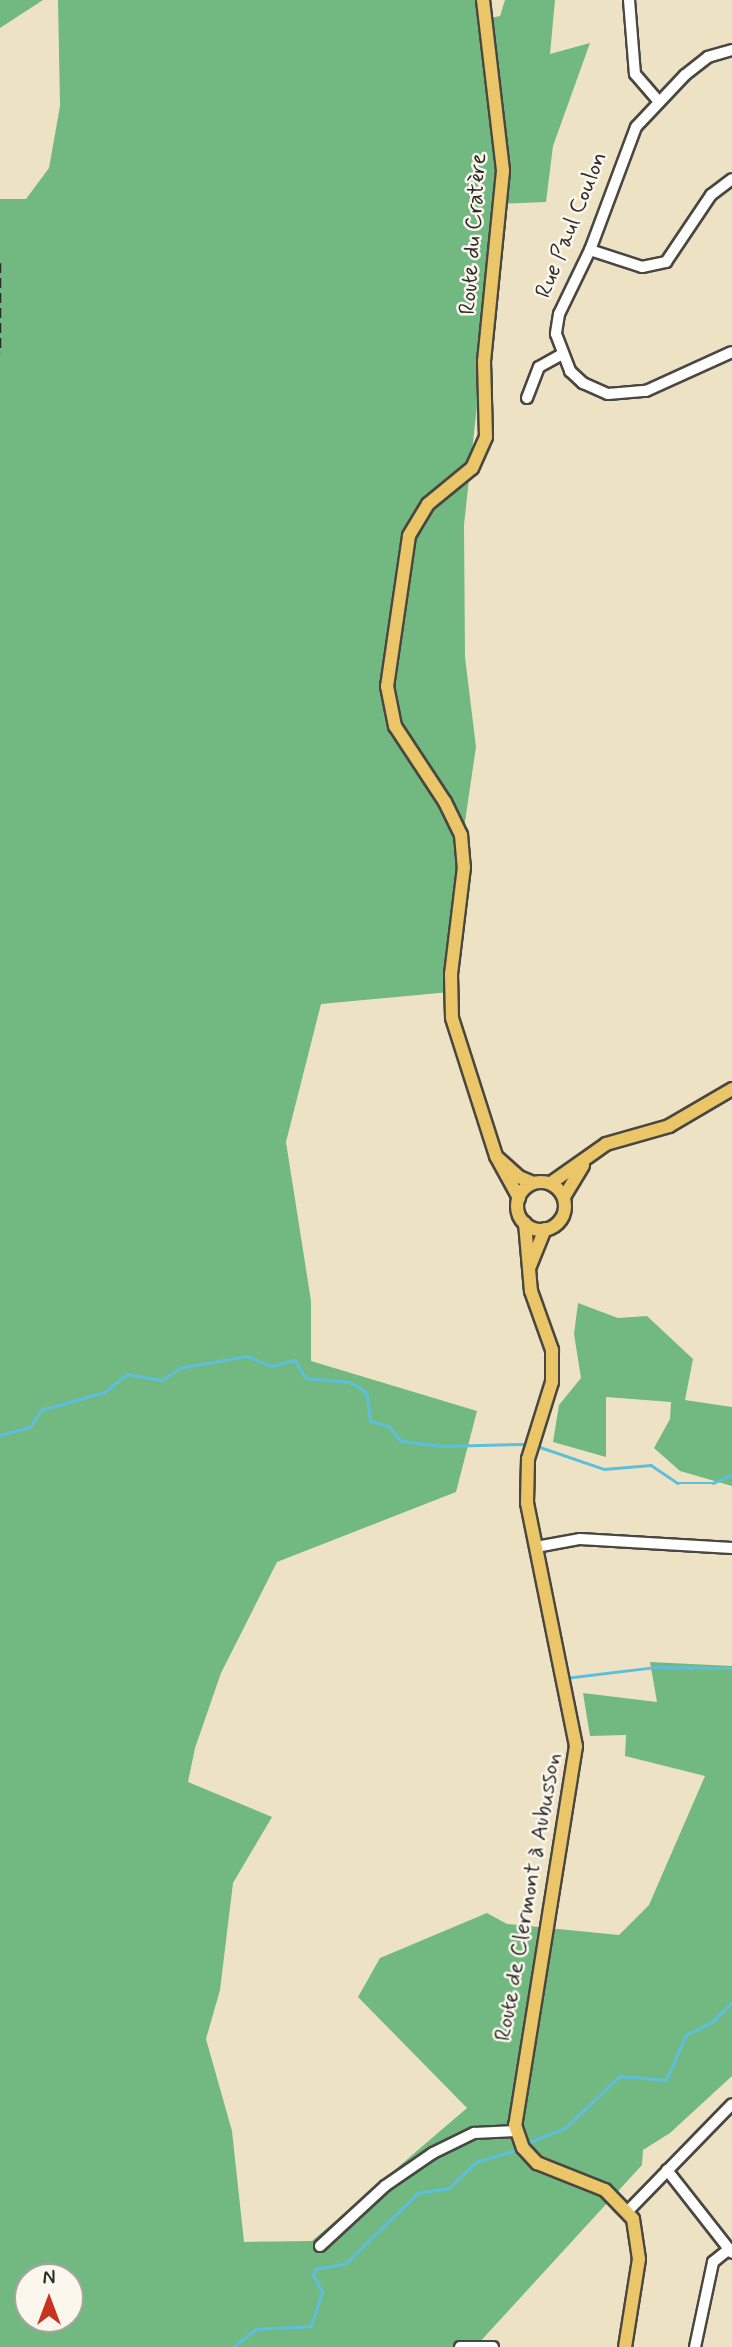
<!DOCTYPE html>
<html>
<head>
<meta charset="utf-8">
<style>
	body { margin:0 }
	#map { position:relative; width:732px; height:2347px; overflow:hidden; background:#ede3c4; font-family:Mynerve,sans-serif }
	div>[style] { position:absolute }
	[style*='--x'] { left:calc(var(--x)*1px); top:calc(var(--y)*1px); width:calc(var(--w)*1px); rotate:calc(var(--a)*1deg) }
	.forest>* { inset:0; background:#71b980 }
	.stream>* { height:2.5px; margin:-1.25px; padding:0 1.25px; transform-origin:1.25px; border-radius:1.25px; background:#5dbfdc }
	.roads { filter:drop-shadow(2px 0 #484742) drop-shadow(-2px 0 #484742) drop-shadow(0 2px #484742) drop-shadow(0 -2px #484742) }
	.minor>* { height:10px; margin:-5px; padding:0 5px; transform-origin:5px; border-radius:5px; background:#fff }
	.major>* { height:12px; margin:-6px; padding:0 6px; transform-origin:6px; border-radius:6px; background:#ebc669 }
	.major>.ring { margin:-6px; padding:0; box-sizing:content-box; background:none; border:12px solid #ebc669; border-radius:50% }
	.rail>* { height:2.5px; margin-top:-1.25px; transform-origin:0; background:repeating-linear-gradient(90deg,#2b2b2b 0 10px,transparent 0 15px) }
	span { translate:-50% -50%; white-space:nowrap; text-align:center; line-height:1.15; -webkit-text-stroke:5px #fbf7ec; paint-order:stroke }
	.street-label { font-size:23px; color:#2b2b2b }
	.north { position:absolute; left:14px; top:2263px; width:70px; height:70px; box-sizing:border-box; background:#fbf7ec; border:2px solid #a8a59f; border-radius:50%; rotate:0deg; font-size:19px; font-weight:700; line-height:28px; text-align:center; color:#2b2b2b }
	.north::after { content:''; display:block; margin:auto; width:24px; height:32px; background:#c8321e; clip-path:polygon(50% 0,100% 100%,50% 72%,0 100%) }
</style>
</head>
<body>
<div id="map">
	<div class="forest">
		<div style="clip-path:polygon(0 0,43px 0,0 28px)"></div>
		<div style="clip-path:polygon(evenodd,58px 0,477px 0,477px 21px,500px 16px,505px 0,555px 0,550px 54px,590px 43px,553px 146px,546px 202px,499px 204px,464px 525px,465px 657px,476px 747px,462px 842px,450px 992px,321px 1004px,286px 1142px,311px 1301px,311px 1361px,477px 1411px,456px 1492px,277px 1562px,221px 1673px,195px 1748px,188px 1782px,272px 1817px,233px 1883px,220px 1990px,206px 2039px,232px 2131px,244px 2242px,312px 2241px,467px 2108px,358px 1997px,380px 1958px,487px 1913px,507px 1924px,619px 1935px,649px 1905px,705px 1776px,625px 1756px,626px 1735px,590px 1736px,583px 1693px,657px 1702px,650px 1662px,732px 1666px,732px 2076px,670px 2133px,643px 2150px,642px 2165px,477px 2345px,489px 2347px,0 2347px,0 199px,26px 199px,49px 168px,60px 106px,58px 0,28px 2277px,70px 2277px,70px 2319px,28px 2319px,28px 2277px)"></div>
		<div style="clip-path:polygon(578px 1303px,618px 1318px,647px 1316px,693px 1359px,685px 1400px,732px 1407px,732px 1486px,680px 1471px,654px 1448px,670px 1419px,671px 1402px,606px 1397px,606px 1457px,553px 1442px,559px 1405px,581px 1378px,574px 1334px)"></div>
	</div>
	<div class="stream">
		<div style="--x:0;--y:1435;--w:31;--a:-15"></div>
		<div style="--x:30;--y:1427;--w:20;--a:-57"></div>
		<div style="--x:41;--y:1410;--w:66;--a:-15.7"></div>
		<div style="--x:105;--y:1392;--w:28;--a:-39"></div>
		<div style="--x:127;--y:1374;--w:36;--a:10"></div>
		<div style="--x:162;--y:1380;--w:22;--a:-34"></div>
		<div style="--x:180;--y:1368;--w:68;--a:-10.2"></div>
		<div style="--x:247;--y:1356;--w:27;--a:22"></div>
		<div style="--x:272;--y:1366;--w:24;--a:-15"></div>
		<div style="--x:295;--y:1360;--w:21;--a:59"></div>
		<div style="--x:306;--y:1378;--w:43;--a:5.3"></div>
		<div style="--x:349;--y:1382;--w:13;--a:27"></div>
		<div style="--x:361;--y:1388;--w:8;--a:45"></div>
		<div style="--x:367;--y:1394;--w:27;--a:82"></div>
		<div style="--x:371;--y:1421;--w:19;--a:16"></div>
		<div style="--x:389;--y:1426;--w:19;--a:51"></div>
		<div style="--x:401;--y:1441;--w:40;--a:7.1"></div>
		<div style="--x:441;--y:1446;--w:82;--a:-1.4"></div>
		<div style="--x:537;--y:1446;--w:71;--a:18.9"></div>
		<div style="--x:604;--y:1469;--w:47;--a:-4.9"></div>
		<div style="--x:651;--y:1465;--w:32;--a:34"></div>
		<div style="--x:678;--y:1483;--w:35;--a:0"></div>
		<div style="--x:713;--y:1483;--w:21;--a:-23"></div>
		<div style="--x:565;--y:1678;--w:92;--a:-6.9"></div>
		<div style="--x:656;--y:1667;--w:76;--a:0.8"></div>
		<div style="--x:527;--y:2143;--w:41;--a:-21.5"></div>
		<div style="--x:565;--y:2128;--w:76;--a:-43.4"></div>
		<div style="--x:620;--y:2076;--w:46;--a:5"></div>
		<div style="--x:666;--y:2080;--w:49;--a:-66"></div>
		<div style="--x:686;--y:2035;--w:29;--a:-27"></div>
		<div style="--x:712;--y:2022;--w:28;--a:-45"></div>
		<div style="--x:233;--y:2347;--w:29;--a:-38"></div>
		<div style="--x:256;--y:2329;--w:55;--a:-3.1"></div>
		<div style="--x:311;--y:2326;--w:36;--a:-72"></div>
		<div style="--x:322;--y:2292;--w:19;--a:-118"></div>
		<div style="--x:313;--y:2275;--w:7;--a:-63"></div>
		<div style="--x:316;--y:2269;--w:31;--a:-11"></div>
		<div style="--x:346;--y:2263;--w:100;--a:-44.2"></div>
		<div style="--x:418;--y:2193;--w:31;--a:-9"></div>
		<div style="--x:449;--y:2188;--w:37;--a:-44"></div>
		<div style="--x:476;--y:2162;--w:45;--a:-16.8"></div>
	</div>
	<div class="roads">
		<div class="minor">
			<div style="--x:629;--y:0;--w:74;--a:85.4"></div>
			<div style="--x:635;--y:74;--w:33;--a:49"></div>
			<div style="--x:732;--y:50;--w:25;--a:164"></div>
			<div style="--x:708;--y:57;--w:29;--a:142"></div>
			<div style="--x:685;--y:75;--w:71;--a:133.3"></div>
			<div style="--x:636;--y:127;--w:131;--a:110.5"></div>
			<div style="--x:590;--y:250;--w:71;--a:115.8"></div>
			<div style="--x:559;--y:314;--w:20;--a:99"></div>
			<div style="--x:556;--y:334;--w:40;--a:69"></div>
			<div style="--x:570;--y:371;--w:18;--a:43"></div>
			<div style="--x:583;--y:383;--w:27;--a:24"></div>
			<div style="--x:608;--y:394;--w:38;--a:-5"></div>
			<div style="--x:646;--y:391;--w:94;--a:-24.4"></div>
			<div style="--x:590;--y:250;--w:55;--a:18.1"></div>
			<div style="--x:642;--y:267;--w:25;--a:-12"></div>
			<div style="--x:666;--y:262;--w:81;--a:-56.1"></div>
			<div style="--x:711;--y:195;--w:26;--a:-37"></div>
			<div style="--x:527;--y:398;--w:33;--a:-69"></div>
			<div style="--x:539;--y:367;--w:25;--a:-29"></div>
			<div style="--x:536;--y:1547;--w:45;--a:-10.3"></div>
			<div style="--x:580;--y:1539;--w:152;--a:3.4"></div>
			<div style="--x:667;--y:2170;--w:105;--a:51.9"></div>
			<div style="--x:628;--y:2211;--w:149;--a:-45.8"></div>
			<div style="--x:320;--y:2246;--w:88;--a:-42.7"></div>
			<div style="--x:385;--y:2186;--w:58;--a:-34.5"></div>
			<div style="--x:433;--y:2153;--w:46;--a:-26"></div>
			<div style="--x:474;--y:2133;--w:42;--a:-2.7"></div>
			<div style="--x:460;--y:2347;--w:33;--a:0"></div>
			<div style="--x:695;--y:2347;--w:87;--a:-78"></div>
			<div style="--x:713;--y:2262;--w:21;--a:-39"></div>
		</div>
		<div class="major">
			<div style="--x:483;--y:0;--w:172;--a:83.3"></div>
			<div style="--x:503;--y:171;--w:191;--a:95.7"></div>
			<div style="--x:484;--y:361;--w:76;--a:88.5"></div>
			<div style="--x:486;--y:437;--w:34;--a:114"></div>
			<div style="--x:472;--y:468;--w:57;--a:140.7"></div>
			<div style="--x:428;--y:504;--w:37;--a:121"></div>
			<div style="--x:409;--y:536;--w:152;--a:98.3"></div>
			<div style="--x:387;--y:686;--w:41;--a:78.7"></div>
			<div style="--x:395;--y:726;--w:91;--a:56.7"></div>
			<div style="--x:445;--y:802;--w:37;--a:64"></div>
			<div style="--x:461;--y:835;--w:32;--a:85"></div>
			<div style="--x:464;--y:867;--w:108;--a:96.9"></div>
			<div style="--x:451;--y:974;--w:44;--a:88.7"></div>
			<div style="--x:452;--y:1018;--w:145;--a:72.3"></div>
			<div style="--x:496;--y:1156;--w:48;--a:61.3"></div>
			<div style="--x:499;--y:1159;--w:27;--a:42"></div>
			<div style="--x:519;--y:1177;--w:15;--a:23"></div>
			<div class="ring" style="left:517px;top:1182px;width:36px;height:36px"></div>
			<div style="--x:551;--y:1183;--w:67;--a:-35.3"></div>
			<div style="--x:606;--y:1144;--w:66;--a:-15.9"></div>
			<div style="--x:669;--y:1126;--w:73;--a:-30.4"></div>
			<div style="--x:564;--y:1197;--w:37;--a:-59"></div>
			<div style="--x:525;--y:1223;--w:68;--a:85"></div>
			<div style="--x:531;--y:1291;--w:63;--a:70.4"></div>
			<div style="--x:552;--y:1350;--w:32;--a:90"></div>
			<div style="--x:552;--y:1382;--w:81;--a:107.3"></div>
			<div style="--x:528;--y:1459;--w:44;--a:91.3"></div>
			<div style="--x:527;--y:1503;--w:248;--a:78.6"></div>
			<div style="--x:576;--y:1746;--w:384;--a:99.1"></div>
			<div style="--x:515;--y:2125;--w:24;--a:71"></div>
			<div style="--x:523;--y:2148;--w:21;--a:47"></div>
			<div style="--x:537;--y:2163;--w:73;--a:21.7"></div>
			<div style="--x:605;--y:2190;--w:40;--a:46"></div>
			<div style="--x:633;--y:2219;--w:40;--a:81.5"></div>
			<div style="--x:639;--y:2259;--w:89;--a:99"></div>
			<div style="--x:530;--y:1266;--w:40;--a:-68"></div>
		</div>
	</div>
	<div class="rail">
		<div style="--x:0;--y:263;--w:90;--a:90"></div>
	</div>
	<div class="street-label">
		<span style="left:572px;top:225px;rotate:-68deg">Rue Paul Coulon</span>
		<span style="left:474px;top:234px;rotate:-86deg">Route du Cratère</span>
		<span style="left:529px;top:1897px;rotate:-80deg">Route de Clermont à Aubusson</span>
	</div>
	<div class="north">N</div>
</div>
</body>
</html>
